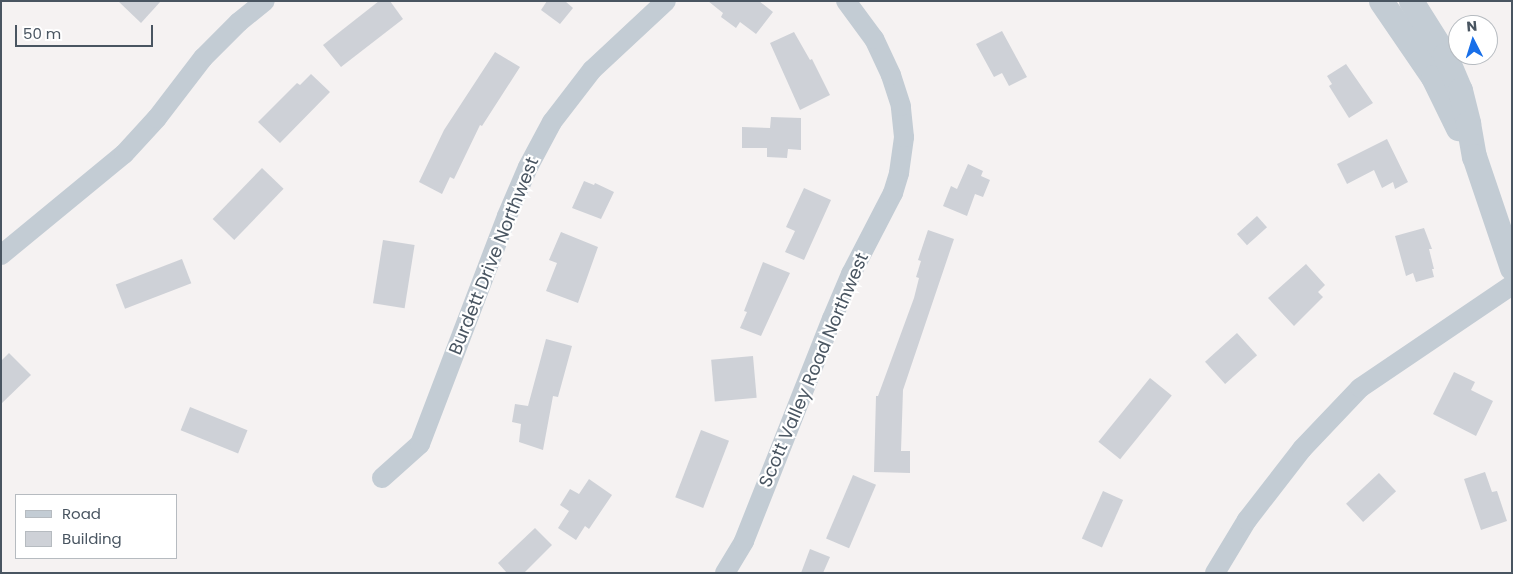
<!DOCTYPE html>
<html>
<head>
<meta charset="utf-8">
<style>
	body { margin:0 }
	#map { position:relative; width:1513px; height:574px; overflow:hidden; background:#f5f2f2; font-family:Poppins,sans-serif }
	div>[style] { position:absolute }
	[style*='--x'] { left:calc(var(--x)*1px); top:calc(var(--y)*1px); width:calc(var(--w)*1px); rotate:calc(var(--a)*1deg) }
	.building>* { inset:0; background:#ced1d7; transform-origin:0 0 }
	.minor>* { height:20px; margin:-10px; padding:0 10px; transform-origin:10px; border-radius:10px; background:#c3ccd4 }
	.tertiary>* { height:25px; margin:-12.5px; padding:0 12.5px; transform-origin:12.5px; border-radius:12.5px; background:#c3ccd4 }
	span { translate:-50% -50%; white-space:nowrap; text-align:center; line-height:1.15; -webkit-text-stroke:4.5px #fff; paint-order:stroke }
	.street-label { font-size:18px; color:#495561 }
	.frame { position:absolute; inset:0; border:2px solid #495561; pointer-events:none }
	.legend { position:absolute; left:15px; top:494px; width:162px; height:65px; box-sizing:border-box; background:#fff; border:1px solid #b6bbc0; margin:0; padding:6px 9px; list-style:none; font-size:15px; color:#495561 }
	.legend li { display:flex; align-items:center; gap:10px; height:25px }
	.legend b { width:25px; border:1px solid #b6bbc0 }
	.north { position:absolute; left:1448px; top:15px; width:50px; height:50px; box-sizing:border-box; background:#fff; border:1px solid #b6bbc0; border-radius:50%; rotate:355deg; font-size:14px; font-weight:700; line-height:20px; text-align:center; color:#495561 }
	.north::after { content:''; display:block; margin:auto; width:18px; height:22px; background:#186fe9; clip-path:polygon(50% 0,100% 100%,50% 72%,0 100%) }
	.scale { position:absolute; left:15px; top:25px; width:138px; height:22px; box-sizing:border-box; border:2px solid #495561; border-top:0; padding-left:6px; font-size:15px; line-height:18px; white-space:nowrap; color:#495561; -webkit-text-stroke:4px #fff; paint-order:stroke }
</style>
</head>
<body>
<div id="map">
	<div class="building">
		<div style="clip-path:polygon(118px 1px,161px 1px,141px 23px)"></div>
		<div style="clip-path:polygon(379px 1px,390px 1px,403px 19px,341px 67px,323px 45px)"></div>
		<div style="clip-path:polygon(547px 1px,565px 1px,573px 8px,560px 24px,541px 10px)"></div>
		<div style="clip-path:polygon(708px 1px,759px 1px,773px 12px,756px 34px,740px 22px,736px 28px,721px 17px,723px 13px)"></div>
		<div style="clip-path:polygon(1002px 31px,1027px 77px,1009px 86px,1002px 73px,994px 77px,976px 44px)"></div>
		<div style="clip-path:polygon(794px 32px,810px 60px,812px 59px,830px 95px,800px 110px,770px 43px)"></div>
		<div style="clip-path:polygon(495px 52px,520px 67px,482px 126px,480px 125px,454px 179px,450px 177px,442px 194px,419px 182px,444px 130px)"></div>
		<div style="clip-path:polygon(1346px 64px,1373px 103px,1349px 118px,1329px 86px,1332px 84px,1327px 76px)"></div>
		<div style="clip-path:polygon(311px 74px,330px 92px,280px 143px,258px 122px,297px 83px,300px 85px)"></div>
		<div style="clip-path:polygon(771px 117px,801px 118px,801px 150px,788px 149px,787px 158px,767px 157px,767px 148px,742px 148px,742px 127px,770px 128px)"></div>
		<div style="clip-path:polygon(1387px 139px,1408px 182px,1395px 189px,1393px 182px,1382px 188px,1374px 170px,1347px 184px,1337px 164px)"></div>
		<div style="clip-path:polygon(968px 164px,983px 171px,981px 176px,990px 180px,983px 197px,975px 194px,967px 216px,943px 206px,951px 186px,957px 189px)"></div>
		<div style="left:262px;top:168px;width:30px;height:71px;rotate:44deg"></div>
		<div style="clip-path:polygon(584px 181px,594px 185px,595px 183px,614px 192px,601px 219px,572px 208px)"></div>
		<div style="clip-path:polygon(804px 188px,831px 200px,804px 260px,785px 252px,795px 231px,786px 227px)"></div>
		<div style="left:1257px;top:216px;width:15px;height:27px;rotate:48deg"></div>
		<div style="clip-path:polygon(1424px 228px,1432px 249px,1429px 249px,1434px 269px,1432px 269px,1434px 277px,1416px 282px,1413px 273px,1406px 276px,1395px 236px)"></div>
		<div style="clip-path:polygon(928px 230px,954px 239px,903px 390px,901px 451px,910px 451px,910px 473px,874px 472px,876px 396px,878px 396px,914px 298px,919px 278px,916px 277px,921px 261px,918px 260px)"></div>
		<div style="clip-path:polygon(561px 232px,598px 247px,578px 303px,546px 291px,557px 263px,549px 260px)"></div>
		<div style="left:383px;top:240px;width:32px;height:64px;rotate:9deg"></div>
		<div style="left:182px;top:259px;width:26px;height:71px;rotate:69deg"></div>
		<div style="clip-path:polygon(763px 262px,790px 273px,761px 336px,740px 328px,747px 312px,744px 311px)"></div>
		<div style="clip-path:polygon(1306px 264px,1325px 285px,1318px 292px,1323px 297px,1294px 326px,1268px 298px)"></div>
		<div style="left:1237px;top:333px;width:30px;height:43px;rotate:48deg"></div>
		<div style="clip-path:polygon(546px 339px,572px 346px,558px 397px,553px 396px,543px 450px,519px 442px,521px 424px,512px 422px,515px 404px,528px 406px)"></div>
		<div style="clip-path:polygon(9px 353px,31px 375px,1px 404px,1px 361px)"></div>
		<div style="left:753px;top:356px;width:42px;height:42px;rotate:85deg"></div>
		<div style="clip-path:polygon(1454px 372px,1475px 382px,1471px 390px,1493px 401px,1476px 436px,1433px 414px)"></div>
		<div style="left:1150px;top:378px;width:28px;height:82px;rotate:39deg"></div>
		<div style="left:190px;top:407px;width:62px;height:25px;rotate:22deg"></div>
		<div style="left:701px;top:430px;width:30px;height:72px;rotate:21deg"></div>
		<div style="clip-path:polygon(1485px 472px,1492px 492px,1497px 491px,1507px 521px,1481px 530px,1464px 479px)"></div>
		<div style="left:1379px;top:473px;width:25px;height:45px;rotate:47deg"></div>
		<div style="left:853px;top:475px;width:25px;height:69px;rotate:23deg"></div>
		<div style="clip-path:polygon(589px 479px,612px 495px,589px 529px,585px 526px,576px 540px,558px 528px,569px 511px,560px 505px,570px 489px,579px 494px)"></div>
		<div style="left:1103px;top:491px;width:22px;height:52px;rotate:24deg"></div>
		<div style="clip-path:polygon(535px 528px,552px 545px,524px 573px,507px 573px,498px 563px)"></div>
		<div style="clip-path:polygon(810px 549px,830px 557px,823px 573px,801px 573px)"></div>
	</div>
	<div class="minor">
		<div style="--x:1;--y:255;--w:159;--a:-39.4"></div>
		<div style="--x:124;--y:154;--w:49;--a:-47.5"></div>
		<div style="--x:157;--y:118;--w:76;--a:-52.5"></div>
		<div style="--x:203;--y:58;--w:51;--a:-45"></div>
		<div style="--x:239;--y:22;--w:33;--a:-39"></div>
		<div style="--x:382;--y:478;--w:51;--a:-41.8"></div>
		<div style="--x:420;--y:444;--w:244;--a:-69.1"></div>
		<div style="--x:507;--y:216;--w:53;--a:-66.8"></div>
		<div style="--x:528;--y:167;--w:51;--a:-61.9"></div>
		<div style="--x:552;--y:122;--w:66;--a:-52.4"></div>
		<div style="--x:592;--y:70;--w:101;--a:-43"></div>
		<div style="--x:725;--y:573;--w:37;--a:-59"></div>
		<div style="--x:744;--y:541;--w:239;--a:-68.4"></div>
		<div style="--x:832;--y:319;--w:49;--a:-67.1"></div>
		<div style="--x:851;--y:274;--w:91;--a:-62.6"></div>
		<div style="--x:893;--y:193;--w:21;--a:-73"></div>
		<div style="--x:899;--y:173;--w:36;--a:-82"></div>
		<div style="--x:904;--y:137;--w:31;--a:-96"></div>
		<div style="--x:901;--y:106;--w:33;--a:-108"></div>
		<div style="--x:891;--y:75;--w:40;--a:-115"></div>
		<div style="--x:874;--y:39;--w:47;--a:-126.4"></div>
		<div style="--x:1215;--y:573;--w:62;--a:-58.9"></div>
		<div style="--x:1247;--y:520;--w:90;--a:-52.2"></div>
		<div style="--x:1302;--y:449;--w:84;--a:-46.4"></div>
		<div style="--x:1360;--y:388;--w:184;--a:-34.1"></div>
	</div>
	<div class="tertiary">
		<div style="--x:1381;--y:1;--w:92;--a:55.6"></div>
		<div style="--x:1433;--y:77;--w:57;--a:63.9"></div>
		<div style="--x:1411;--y:1;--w:64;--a:57.8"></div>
		<div style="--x:1445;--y:55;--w:38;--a:67"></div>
		<div style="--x:1460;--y:90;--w:34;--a:76"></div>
		<div style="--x:1468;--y:123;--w:34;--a:80"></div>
		<div style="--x:1474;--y:156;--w:118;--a:71.3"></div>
	</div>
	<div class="street-label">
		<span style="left:494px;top:256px;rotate:-68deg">Burdett Drive Northwest</span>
		<span style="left:814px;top:370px;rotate:-67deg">Scott Valley Road Northwest</span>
	</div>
	<div class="frame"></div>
	<ul class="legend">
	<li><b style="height:6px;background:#c3ccd4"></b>Road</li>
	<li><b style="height:14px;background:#ced1d7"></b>Building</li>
	</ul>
	<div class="north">N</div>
	<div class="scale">50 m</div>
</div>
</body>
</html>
